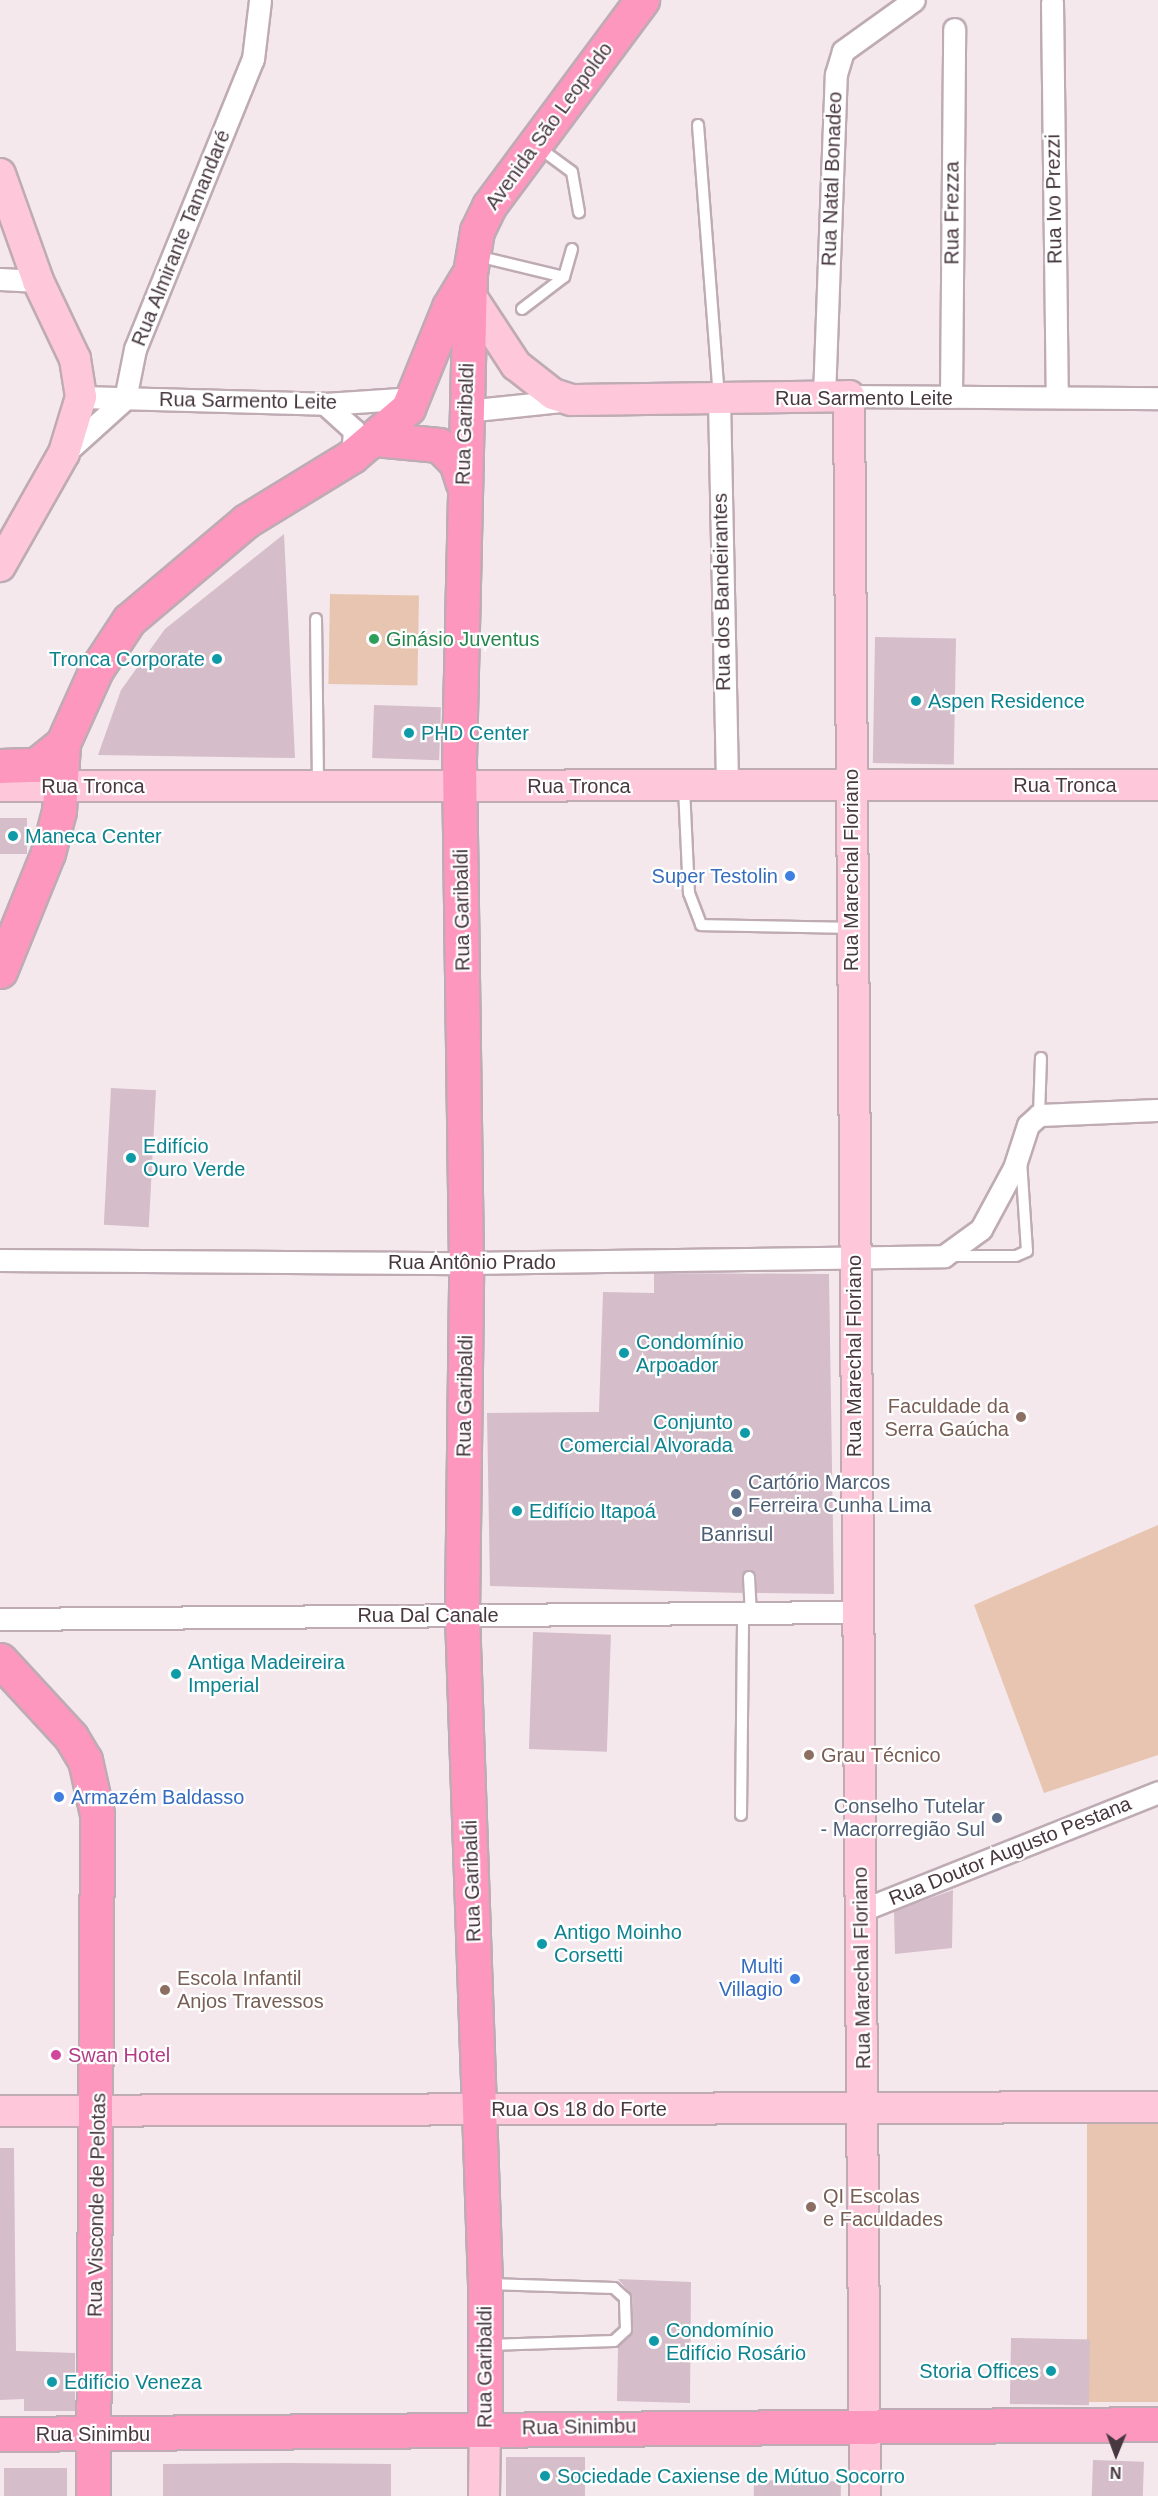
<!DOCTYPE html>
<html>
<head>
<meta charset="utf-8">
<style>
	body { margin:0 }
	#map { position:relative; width:1158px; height:2496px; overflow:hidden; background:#f4e8ed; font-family:Arial,sans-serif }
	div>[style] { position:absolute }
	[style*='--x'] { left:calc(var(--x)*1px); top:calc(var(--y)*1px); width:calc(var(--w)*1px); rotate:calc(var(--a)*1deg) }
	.green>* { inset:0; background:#e8c5b1; transform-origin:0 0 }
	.building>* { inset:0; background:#d5bdc9; transform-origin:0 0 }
	.roads { filter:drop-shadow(2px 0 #bfabb4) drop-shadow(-2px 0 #bfabb4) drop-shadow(0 2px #bfabb4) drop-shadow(0 -2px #bfabb4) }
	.lane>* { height:10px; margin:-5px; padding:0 5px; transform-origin:5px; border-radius:5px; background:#fff }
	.street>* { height:21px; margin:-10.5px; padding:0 10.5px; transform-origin:10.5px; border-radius:10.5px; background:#fff }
	.secondary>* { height:30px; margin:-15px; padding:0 15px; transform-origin:15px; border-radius:15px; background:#fec8da }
	.primary>* { height:33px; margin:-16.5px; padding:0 16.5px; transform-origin:16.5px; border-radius:16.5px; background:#fd97bd }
	.dots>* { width:16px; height:16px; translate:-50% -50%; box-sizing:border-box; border:3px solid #fff; border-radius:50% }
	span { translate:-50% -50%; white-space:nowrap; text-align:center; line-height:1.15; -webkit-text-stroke:4.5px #fff; paint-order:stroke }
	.street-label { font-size:20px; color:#47373f }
	.leisure-label { font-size:20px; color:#27864d }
	.left { translate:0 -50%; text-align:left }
	.culture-label { font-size:20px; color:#0d838f }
	.right { translate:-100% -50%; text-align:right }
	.shop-label { font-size:20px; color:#366cbe }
	.education-label { font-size:20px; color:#785e54 }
	.service-label { font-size:20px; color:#4e5e75 }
	.hotel-label { font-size:20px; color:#b23c85 }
	.north { position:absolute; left:1086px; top:2424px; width:60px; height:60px; -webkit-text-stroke:4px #fff; paint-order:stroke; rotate:181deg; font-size:16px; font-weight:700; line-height:24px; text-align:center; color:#47373f }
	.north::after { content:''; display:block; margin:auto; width:21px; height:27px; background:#47373f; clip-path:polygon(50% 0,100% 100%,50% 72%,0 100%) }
</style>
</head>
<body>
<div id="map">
	<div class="green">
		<div style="left:330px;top:594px;width:89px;height:90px;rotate:1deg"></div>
		<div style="clip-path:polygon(1158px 1525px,1158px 1755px,1044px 1793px,974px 1605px)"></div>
		<div style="left:1158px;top:2116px;width:286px;height:71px;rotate:90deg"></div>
	</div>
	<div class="building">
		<div style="clip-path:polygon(284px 534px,295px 758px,98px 755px,121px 690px,165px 629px)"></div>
		<div style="left:875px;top:637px;width:81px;height:126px;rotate:1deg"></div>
		<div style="left:374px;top:705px;width:67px;height:53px;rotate:2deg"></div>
		<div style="left:0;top:818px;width:27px;height:36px"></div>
		<div style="left:111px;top:1088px;width:45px;height:137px;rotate:3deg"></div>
		<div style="clip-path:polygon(654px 1273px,829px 1274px,834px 1594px,757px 1593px,756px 1573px,749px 1570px,742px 1574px,742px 1593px,490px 1586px,487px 1413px,599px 1412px,603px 1292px,654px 1293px)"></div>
		<div style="left:533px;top:1632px;width:78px;height:117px;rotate:2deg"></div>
		<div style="clip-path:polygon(953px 1890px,952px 1948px,895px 1954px,894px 1911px)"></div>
		<div style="clip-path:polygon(0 2148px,14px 2148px,16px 2351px,75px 2353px,75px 2411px,24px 2411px,24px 2399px,0 2400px)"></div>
		<div style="clip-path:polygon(618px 2279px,691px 2282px,690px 2403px,617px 2401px,618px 2347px,633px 2330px,632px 2295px)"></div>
		<div style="left:1011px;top:2338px;width:79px;height:66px;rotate:1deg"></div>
		<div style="left:506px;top:2457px;width:79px;height:39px"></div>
		<div style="left:1093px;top:2460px;width:51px;height:36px;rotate:2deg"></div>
		<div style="clip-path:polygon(290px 2463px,391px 2464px,391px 2496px,163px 2496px,163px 2464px)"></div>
		<div style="left:4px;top:2468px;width:63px;height:28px"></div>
		<div style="left:754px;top:2480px;width:87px;height:16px;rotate:1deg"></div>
	</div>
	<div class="roads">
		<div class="lane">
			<div style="--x:698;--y:125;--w:272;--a:85.6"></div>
			<div style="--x:538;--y:147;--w:42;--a:36.3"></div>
			<div style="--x:572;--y:172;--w:41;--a:80.1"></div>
			<div style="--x:477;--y:256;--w:89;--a:13.6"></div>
			<div style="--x:564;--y:277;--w:29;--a:-74"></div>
			<div style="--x:522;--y:309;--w:53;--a:-37.3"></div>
			<div style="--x:316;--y:619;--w:164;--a:89.3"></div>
			<div style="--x:684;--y:788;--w:105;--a:87.3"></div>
			<div style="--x:689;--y:893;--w:34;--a:69"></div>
			<div style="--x:701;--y:925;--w:150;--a:1.1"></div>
			<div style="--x:1039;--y:1115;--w:57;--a:-88"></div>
			<div style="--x:946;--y:1256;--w:70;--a:0"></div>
			<div style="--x:1016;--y:1256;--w:12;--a:-24"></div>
			<div style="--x:1027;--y:1251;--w:91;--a:-93.8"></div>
			<div style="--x:749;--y:1577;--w:36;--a:87"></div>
			<div style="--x:741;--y:1815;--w:202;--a:-89.4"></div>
			<div style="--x:488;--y:2345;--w:126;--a:-1.8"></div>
			<div style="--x:614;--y:2341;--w:16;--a:-43"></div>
			<div style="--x:626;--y:2330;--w:32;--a:-92"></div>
			<div style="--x:625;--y:2298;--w:15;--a:-138"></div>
			<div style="--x:614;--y:2288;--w:126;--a:-178.2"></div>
		</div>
		<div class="street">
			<div style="--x:1052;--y:2;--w:395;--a:89.3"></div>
			<div style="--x:0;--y:279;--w:38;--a:3"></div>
			<div style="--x:849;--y:396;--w:309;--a:0.4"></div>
			<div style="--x:81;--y:397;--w:244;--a:1.6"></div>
			<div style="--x:325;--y:404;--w:90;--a:-3.8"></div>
			<div style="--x:824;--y:397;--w:323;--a:-87.9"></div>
			<div style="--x:836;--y:74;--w:24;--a:-73"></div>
			<div style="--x:843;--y:51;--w:87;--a:-35.7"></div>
			<div style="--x:951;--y:397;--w:368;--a:-89.5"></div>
			<div style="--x:719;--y:399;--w:387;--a:88.8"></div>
			<div style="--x:325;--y:404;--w:39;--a:42"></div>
			<div style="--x:354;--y:430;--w:26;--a:94"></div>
			<div style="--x:466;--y:411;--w:105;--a:-6"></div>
			<div style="--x:65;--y:453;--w:81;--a:-42"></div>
			<div style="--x:125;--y:399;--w:51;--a:-78.7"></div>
			<div style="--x:135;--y:349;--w:313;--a:-67.9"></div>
			<div style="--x:253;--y:59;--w:59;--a:-83.2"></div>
			<div style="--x:0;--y:1260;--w:466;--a:0.4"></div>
			<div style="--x:466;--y:1263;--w:478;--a:-0.8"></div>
			<div style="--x:944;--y:1256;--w:46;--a:-36.1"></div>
			<div style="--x:981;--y:1229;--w:69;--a:-61.6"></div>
			<div style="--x:1014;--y:1168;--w:45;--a:-72"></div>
			<div style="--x:1028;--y:1125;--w:15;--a:-42"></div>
			<div style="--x:1039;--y:1115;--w:119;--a:-2.4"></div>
			<div style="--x:0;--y:1619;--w:855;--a:-0.47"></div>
			<div style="--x:862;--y:1910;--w:319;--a:-21.7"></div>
		</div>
		<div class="secondary">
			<div style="--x:0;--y:174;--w:114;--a:70.4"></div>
			<div style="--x:38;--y:281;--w:86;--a:64.6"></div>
			<div style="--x:75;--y:359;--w:38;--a:81"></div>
			<div style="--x:81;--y:397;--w:59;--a:106.9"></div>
			<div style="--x:64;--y:453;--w:130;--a:119.5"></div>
			<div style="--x:470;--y:295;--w:84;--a:56.7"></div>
			<div style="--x:516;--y:365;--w:47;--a:38.1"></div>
			<div style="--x:553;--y:394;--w:19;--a:18"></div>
			<div style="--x:571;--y:400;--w:278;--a:-0.8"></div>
			<div style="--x:849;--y:396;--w:2100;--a:89.56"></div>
			<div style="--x:0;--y:786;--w:1158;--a:-0.05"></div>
			<div style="--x:0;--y:2111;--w:1158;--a:-0.2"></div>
			<div style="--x:484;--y:2496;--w:68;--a:-89.2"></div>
		</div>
		<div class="primary">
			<div style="--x:375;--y:439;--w:64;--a:5.4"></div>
			<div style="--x:439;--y:445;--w:24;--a:45"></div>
			<div style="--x:456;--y:462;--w:22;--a:72"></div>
			<div style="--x:0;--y:766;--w:36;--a:-2"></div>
			<div style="--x:36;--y:765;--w:35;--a:-39"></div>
			<div style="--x:0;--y:971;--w:127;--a:-67.9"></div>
			<div style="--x:48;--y:853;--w:43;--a:-75.3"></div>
			<div style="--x:59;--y:811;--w:68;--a:-86.6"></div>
			<div style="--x:63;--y:743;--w:80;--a:-65.7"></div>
			<div style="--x:96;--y:670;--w:60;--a:-56.6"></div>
			<div style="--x:129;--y:620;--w:153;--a:-40.2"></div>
			<div style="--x:246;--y:521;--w:124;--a:-31.5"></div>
			<div style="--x:352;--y:456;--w:74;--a:-40.6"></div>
			<div style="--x:408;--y:408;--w:109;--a:-67.9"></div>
			<div style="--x:449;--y:307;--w:35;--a:-59"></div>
			<div style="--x:0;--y:1660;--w:105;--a:47.3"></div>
			<div style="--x:71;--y:1737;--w:27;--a:59"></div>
			<div style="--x:85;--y:1760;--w:55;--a:77.5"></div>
			<div style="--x:97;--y:1814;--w:682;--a:90.34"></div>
			<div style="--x:485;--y:2428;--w:144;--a:-90"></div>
			<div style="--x:485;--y:2284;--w:670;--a:-91.97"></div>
			<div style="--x:462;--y:1614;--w:351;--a:-89.3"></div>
			<div style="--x:466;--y:1263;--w:503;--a:-90.8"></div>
			<div style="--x:459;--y:760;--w:487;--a:-88.7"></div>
			<div style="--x:470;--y:273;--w:43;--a:-80.5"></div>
			<div style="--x:477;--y:231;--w:28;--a:-64"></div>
			<div style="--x:489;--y:206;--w:257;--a:-53.4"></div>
			<div style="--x:0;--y:2434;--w:1158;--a:-0.49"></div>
		</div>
	</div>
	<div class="dots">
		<div style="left:374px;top:639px;background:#2e9e5b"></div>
		<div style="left:217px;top:659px;background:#0f9aa8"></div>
		<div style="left:916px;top:701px;background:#0f9aa8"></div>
		<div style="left:409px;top:733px;background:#0f9aa8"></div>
		<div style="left:13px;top:836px;background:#0f9aa8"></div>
		<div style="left:790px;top:876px;background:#3f7fe0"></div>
		<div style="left:131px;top:1158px;background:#0f9aa8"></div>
		<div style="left:624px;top:1353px;background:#0f9aa8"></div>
		<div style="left:1021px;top:1417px;background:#8d6e63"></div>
		<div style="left:745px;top:1433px;background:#0f9aa8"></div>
		<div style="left:736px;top:1494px;background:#5c6f8a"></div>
		<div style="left:517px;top:1511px;background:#0f9aa8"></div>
		<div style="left:737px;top:1512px;background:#5c6f8a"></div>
		<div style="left:176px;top:1674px;background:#0f9aa8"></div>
		<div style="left:809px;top:1755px;background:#8d6e63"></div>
		<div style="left:59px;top:1797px;background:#3f7fe0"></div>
		<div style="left:997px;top:1818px;background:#5c6f8a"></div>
		<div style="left:542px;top:1944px;background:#0f9aa8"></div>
		<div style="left:795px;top:1979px;background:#3f7fe0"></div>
		<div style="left:165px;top:1990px;background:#8d6e63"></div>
		<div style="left:56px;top:2055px;background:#d1479c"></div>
		<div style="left:811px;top:2207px;background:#8d6e63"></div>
		<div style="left:654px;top:2341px;background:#0f9aa8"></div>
		<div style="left:1051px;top:2371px;background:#0f9aa8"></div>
		<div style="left:52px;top:2382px;background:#0f9aa8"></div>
		<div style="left:545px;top:2476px;background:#0f9aa8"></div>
	</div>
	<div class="street-label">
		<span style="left:549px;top:126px;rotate:-54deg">Avenida São Leopoldo</span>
		<span style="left:832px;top:179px;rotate:-88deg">Rua Natal Bonadeo</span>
		<span style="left:1054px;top:199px;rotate:-91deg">Rua Ivo Prezzi</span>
		<span style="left:952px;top:213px;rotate:-90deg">Rua Frezza</span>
		<span style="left:181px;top:238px;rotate:-68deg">Rua Almirante Tamandaré</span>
		<span style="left:864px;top:398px">Rua Sarmento Leite</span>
		<span style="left:248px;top:401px;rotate:1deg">Rua Sarmento Leite</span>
		<span style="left:465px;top:424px;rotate:-88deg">Rua Garibaldi</span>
		<span style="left:722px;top:592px;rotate:-91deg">Rua dos Bandeirantes</span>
		<span style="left:1065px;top:785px">Rua Tronca</span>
		<span style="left:93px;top:786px">Rua Tronca</span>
		<span style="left:579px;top:786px">Rua Tronca</span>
		<span style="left:851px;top:870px;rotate:-90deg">Rua Marechal Floriano</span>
		<span style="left:462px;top:910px;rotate:-91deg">Rua Garibaldi</span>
		<span style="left:472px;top:1262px">Rua Antônio Prado</span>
		<span style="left:854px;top:1356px;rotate:-90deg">Rua Marechal Floriano</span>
		<span style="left:465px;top:1396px;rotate:-89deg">Rua Garibaldi</span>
		<span style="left:428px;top:1615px">Rua Dal Canale</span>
		<span style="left:1010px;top:1851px;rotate:-22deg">Rua Doutor Augusto Pestana</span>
		<span style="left:472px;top:1881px;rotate:-92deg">Rua Garibaldi</span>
		<span style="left:862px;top:1968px;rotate:-91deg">Rua Marechal Floriano</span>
		<span style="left:579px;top:2109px">Rua Os 18 do Forte</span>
		<span style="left:97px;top:2205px;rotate:-89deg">Rua Visconde de Pelotas</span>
		<span style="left:485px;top:2367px;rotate:-90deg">Rua Garibaldi</span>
		<span style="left:579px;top:2427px;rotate:-1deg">Rua Sinimbu</span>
		<span style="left:93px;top:2434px">Rua Sinimbu</span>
	</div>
	<div class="leisure-label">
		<span class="left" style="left:386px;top:639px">Ginásio Juventus</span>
	</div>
	<div class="culture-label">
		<span class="right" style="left:205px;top:659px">Tronca Corporate</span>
		<span class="left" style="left:928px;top:701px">Aspen Residence</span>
		<span class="left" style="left:421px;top:733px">PHD Center</span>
		<span class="left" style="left:25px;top:836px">Maneca Center</span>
		<span class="left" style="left:143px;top:1158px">Edifício<br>Ouro Verde</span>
		<span class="left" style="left:636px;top:1354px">Condomínio<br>Arpoador</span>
		<span class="right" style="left:733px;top:1434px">Conjunto<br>Comercial Alvorada</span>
		<span class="left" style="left:529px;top:1511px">Edifício Itapoá</span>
		<span class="left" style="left:188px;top:1674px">Antiga Madeireira<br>Imperial</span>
		<span class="left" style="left:554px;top:1944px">Antigo Moinho<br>Corsetti</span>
		<span class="left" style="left:666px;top:2342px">Condomínio<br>Edifício Rosário</span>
		<span class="right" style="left:1039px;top:2371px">Storia Offices</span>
		<span class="left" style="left:64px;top:2382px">Edifício Veneza</span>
		<span class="left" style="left:557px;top:2476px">Sociedade Caxiense de Mútuo Socorro</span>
	</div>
	<div class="shop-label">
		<span class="right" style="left:778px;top:876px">Super Testolin</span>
		<span class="left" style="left:71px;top:1797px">Armazém Baldasso</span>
		<span class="right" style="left:783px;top:1978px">Multi<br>Villagio</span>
	</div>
	<div class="education-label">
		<span class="right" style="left:1009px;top:1418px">Faculdade da<br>Serra Gaúcha</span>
		<span class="left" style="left:821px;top:1755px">Grau Técnico</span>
		<span class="left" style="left:177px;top:1990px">Escola Infantil<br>Anjos Travessos</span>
		<span class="left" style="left:823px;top:2208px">QI Escolas<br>e Faculdades</span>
	</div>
	<div class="service-label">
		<span class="left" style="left:748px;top:1494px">Cartório Marcos<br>Ferreira Cunha Lima</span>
		<span style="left:737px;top:1534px">Banrisul</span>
		<span class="right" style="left:985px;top:1818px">Conselho Tutelar<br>- Macrorregião Sul</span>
	</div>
	<div class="hotel-label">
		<span class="left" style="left:68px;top:2055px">Swan Hotel</span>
	</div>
	<div class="north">N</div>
</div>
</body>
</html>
